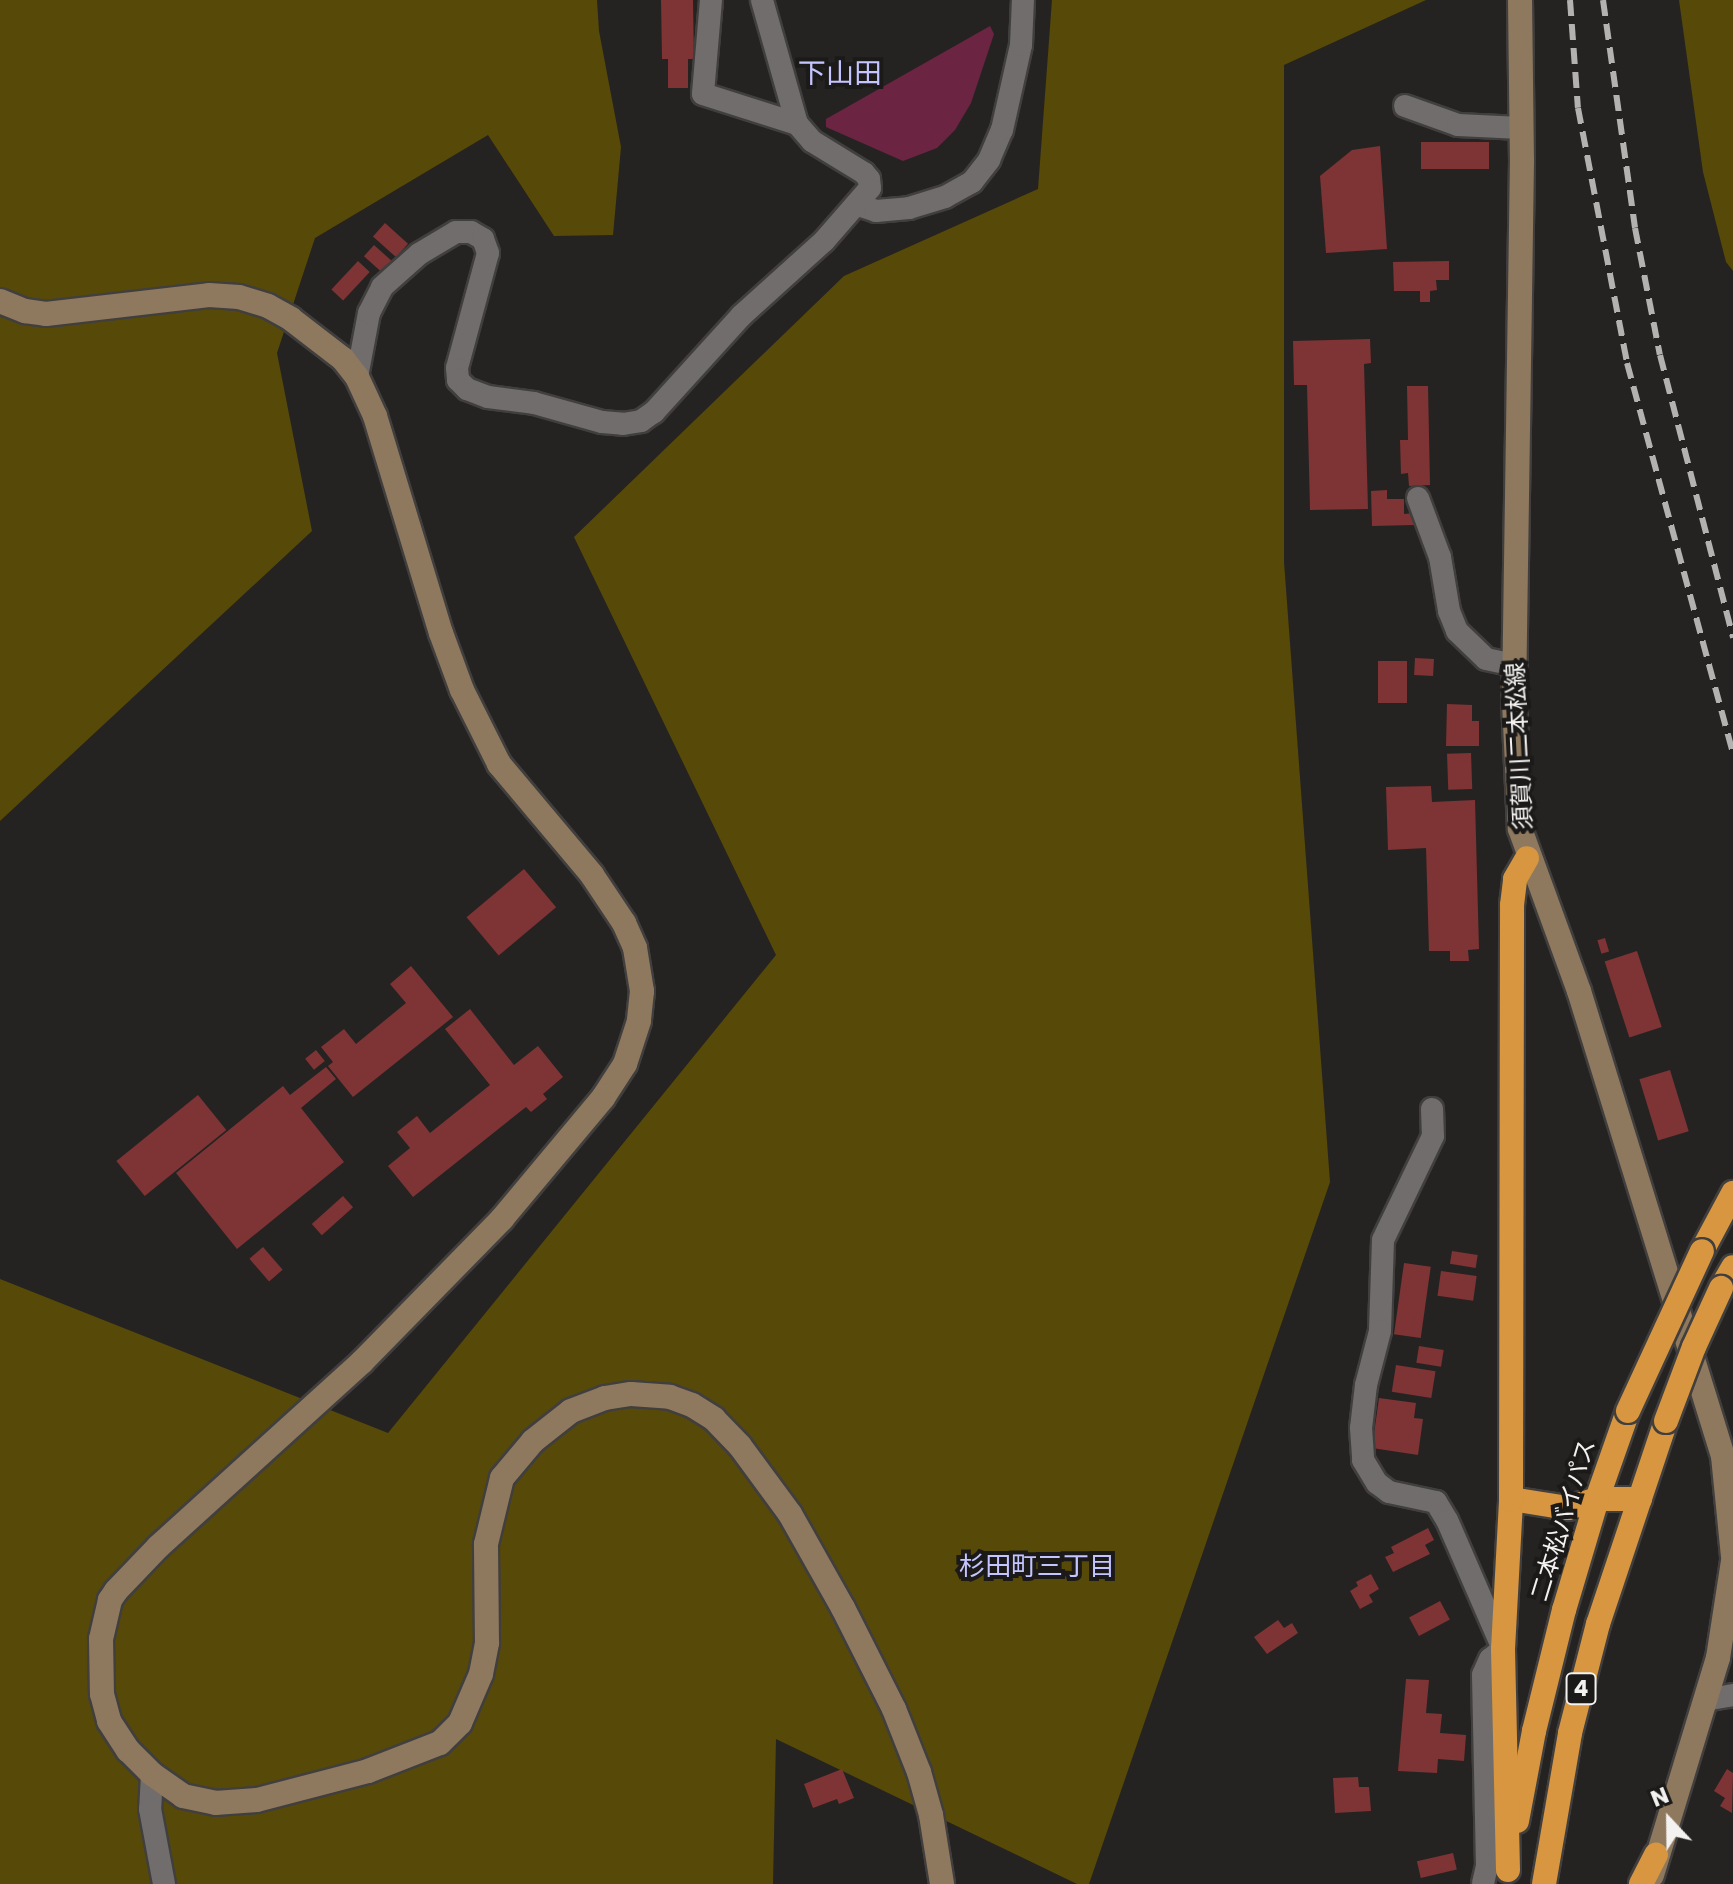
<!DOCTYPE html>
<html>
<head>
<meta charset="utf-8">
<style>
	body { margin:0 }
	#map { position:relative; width:1733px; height:1884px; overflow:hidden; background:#252322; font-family:Poppins,"Noto Sans JP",sans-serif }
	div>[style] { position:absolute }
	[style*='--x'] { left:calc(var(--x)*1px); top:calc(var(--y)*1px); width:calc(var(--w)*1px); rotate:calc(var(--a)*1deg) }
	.green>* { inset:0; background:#574907 }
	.water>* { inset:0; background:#6b2442 }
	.building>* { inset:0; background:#7e3334; transform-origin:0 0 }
	.roads { filter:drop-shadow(2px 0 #413f3e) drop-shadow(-2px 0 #413f3e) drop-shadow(0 2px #413f3e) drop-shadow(0 -2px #413f3e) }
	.street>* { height:22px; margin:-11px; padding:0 11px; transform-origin:11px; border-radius:11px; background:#706d6c }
	.secondary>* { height:24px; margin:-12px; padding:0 12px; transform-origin:12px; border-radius:12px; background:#8f795e }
	.highway>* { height:24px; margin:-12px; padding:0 12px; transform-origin:12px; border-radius:12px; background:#d7963f }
	.rail>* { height:6px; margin-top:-3px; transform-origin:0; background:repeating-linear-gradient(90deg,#b4b2b1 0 16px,transparent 0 24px) }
	.bridges { filter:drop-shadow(2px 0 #413f3e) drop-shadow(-2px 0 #413f3e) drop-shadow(0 2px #413f3e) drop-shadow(0 -2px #413f3e) }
	.highway-bridge>* { height:24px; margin:-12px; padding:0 12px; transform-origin:12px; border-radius:12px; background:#d7963f }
	span { translate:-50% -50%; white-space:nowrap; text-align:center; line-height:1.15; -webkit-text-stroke:8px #1c1a19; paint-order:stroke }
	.shield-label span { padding:2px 6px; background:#1c1a19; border:2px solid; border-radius:6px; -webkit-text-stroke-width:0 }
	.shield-label { font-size:22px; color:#f4f2f1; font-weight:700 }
	.street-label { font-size:24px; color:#f4f2f1 }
	.neighbourhood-label { font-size:26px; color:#c4c5ff }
	.quarter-label { font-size:28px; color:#c4c5ff }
	.north { position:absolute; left:1629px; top:1780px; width:80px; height:80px; -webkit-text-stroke:6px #1c1a19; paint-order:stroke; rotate:338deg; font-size:22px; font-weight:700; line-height:32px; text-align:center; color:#f4f2f1 }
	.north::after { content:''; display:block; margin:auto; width:28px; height:36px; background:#f4f2f1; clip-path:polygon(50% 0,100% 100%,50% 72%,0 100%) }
</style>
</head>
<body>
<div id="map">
	<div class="green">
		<div style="clip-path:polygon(0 0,597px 0,599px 31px,621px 147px,613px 235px,554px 236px,488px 135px,315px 238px,277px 353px,312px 531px,0 821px)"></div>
		<div style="clip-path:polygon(1052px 0,1426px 0,1284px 65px,1284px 562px,1330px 1182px,1089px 1884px,1077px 1884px,776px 1739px,773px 1884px,0 1884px,0 1279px,388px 1433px,776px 955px,574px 537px,844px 276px,1038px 189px)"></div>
		<div style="clip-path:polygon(1679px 0,1733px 0,1733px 271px,1726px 262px,1703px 172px)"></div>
	</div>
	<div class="water">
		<div style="clip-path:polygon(990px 26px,994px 34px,971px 103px,955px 130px,937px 148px,903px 161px,826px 127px,826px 119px)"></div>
	</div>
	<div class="building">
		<div style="clip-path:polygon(661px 0,693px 0,694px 59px,688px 59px,688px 88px,668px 88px,668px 59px,662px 59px)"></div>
		<div style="left:1421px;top:142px;width:68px;height:27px"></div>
		<div style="clip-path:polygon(1380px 146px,1387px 249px,1326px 253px,1320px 176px,1352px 150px)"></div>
		<div style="left:385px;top:223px;width:31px;height:18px;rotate:42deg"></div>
		<div style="left:374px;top:245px;width:24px;height:15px;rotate:42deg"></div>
		<div style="left:358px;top:261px;width:16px;height:39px;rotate:43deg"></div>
		<div style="clip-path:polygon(1449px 261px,1449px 280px,1436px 280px,1437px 290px,1430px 291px,1430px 302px,1420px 302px,1420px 291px,1394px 291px,1393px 262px)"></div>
		<div style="clip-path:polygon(1370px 339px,1371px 363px,1364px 364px,1368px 509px,1310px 510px,1307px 385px,1294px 385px,1293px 341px)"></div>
		<div style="clip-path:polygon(1407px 386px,1428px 386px,1430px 485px,1409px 486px,1408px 473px,1401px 474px,1400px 440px,1408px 440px)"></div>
		<div style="clip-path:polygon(1387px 490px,1387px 499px,1404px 499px,1404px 514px,1414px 513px,1414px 525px,1372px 526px,1371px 491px)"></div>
		<div style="left:1415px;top:658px;width:19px;height:17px;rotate:3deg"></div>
		<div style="left:1378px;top:661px;width:29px;height:42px"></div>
		<div style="clip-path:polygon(1447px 704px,1472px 705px,1472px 721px,1479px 721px,1479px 746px,1446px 746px)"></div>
		<div style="left:1471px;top:753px;width:36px;height:24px;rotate:88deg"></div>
		<div style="clip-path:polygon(1431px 786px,1432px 802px,1475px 800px,1479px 949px,1468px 950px,1469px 961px,1450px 961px,1450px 951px,1429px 951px,1426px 848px,1388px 850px,1386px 787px)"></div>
		<div style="left:524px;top:869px;width:50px;height:75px;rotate:50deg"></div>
		<div style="left:1605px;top:938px;width:14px;height:8px;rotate:73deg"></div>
		<div style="left:1637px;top:951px;width:80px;height:34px;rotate:72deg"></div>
		<div style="clip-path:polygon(411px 966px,453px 1017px,353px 1097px,328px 1066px,333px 1062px,321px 1047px,344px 1029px,356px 1044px,406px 1003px,390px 984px)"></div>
		<div style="clip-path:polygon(470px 1009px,514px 1065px,538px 1046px,563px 1077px,543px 1094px,547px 1099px,531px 1112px,526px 1107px,413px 1197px,388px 1166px,410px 1148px,397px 1132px,417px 1116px,430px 1133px,490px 1085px,445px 1029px)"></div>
		<div style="left:316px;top:1050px;width:14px;height:14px;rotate:51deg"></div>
		<div style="clip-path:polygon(326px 1067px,336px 1079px,301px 1108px,344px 1162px,237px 1249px,176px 1173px,283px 1086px,290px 1095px)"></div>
		<div style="left:1670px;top:1070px;width:64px;height:32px;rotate:73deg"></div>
		<div style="left:198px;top:1095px;width:45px;height:105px;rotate:51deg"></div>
		<div style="left:343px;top:1196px;width:15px;height:42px;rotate:48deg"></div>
		<div style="left:263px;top:1247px;width:30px;height:18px;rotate:49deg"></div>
		<div style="left:1452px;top:1251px;width:26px;height:13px;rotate:9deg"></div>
		<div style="left:1404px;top:1263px;width:27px;height:72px;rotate:8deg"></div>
		<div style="left:1441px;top:1271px;width:36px;height:25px;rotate:8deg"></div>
		<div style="left:1419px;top:1346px;width:25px;height:17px;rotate:9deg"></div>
		<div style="left:1396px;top:1365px;width:40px;height:27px;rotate:9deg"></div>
		<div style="clip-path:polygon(1379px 1398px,1416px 1403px,1414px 1418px,1423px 1419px,1418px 1455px,1372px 1448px)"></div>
		<div style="clip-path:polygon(1428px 1528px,1434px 1540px,1425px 1545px,1430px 1554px,1393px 1572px,1385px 1557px,1394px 1553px,1391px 1547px)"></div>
		<div style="clip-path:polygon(1371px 1574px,1379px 1589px,1369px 1595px,1373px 1602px,1360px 1609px,1350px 1591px,1358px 1586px,1356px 1582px)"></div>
		<div style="left:1440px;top:1601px;width:21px;height:35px;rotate:62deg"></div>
		<div style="clip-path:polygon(1278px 1620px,1284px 1628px,1292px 1623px,1298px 1633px,1267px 1654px,1254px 1637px)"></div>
		<div style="clip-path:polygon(1406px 1679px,1429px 1680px,1426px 1713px,1442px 1714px,1440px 1733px,1466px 1735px,1464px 1761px,1438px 1759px,1437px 1773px,1398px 1771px)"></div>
		<div style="clip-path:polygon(842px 1769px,854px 1798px,839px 1804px,837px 1799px,813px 1808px,804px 1784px)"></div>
		<div style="clip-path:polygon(1727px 1769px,1733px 1773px,1732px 1813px,1720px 1806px,1725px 1798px,1714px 1791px)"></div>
		<div style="clip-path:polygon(1358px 1777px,1359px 1787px,1369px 1787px,1371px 1811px,1335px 1813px,1333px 1778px)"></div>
		<div style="left:1453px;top:1853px;width:17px;height:37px;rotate:77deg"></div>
	</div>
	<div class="roads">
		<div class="street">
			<div style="--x:711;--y:0;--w:94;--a:94.9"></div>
			<div style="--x:703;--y:94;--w:99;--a:17.7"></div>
			<div style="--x:1405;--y:106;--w:56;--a:19.7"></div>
			<div style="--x:1458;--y:125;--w:63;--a:2.7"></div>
			<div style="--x:858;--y:205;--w:19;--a:18"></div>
			<div style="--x:876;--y:211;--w:33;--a:-5"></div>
			<div style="--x:909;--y:208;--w:38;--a:-17"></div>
			<div style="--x:945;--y:197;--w:31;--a:-29"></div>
			<div style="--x:972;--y:182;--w:28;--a:-52"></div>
			<div style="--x:989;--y:160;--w:33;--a:-67"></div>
			<div style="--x:1002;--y:130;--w:87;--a:-77.4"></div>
			<div style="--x:1021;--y:45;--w:45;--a:-87.5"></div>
			<div style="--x:357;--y:377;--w:65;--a:-79.4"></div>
			<div style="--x:369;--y:313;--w:29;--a:-63"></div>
			<div style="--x:382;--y:287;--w:50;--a:-41.7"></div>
			<div style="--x:419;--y:254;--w:43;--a:-30.7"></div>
			<div style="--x:456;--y:232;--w:15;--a:0"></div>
			<div style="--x:471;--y:232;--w:14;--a:30"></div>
			<div style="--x:483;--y:239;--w:15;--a:70"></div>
			<div style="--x:488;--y:253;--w:119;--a:105.1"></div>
			<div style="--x:457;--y:368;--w:12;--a:85"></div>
			<div style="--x:458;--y:380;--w:13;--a:45"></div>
			<div style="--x:467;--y:389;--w:22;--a:21"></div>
			<div style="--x:488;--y:397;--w:46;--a:7.4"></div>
			<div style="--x:534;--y:403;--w:71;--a:15.6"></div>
			<div style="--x:602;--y:422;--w:21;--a:5"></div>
			<div style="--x:623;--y:424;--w:18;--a:-9"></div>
			<div style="--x:641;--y:421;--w:16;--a:-35"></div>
			<div style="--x:654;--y:412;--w:130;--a:-47.8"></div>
			<div style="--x:741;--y:316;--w:112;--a:-42.1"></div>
			<div style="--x:824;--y:241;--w:70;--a:-49"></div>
			<div style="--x:870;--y:188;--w:9;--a:-96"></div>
			<div style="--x:869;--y:179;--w:8;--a:-130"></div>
			<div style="--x:864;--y:173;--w:61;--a:-148.4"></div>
			<div style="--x:812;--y:141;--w:23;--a:-131"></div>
			<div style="--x:797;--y:124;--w:129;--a:-105.8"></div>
			<div style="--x:1418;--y:498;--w:63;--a:69.6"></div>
			<div style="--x:1440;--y:557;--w:55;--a:80.5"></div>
			<div style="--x:1449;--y:611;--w:22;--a:68"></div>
			<div style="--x:1457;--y:631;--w:40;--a:44"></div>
			<div style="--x:1486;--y:659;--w:29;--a:12"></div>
			<div style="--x:1432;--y:1109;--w:27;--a:88"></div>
			<div style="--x:1433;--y:1136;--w:115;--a:115.7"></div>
			<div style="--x:1383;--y:1240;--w:91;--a:91.9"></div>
			<div style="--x:1380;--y:1331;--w:56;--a:104.5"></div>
			<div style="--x:1366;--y:1385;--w:43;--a:96.6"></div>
			<div style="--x:1361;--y:1428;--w:32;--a:86"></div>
			<div style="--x:1363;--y:1460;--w:27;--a:59"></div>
			<div style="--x:1377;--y:1483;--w:15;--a:37"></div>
			<div style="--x:1389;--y:1492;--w:48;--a:12"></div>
			<div style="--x:1436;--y:1502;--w:21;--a:59"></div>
			<div style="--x:1447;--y:1520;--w:141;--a:66.5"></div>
			<div style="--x:1503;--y:1649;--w:16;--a:142"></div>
			<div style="--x:1490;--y:1659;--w:17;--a:114"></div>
			<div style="--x:1483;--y:1675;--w:191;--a:88.8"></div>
			<div style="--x:1487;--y:1866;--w:18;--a:103"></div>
			<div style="--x:1705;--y:1700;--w:28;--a:-10"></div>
			<div style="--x:152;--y:1774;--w:35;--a:93"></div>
			<div style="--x:150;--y:1809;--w:76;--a:79.4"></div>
		</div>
		<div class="secondary">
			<div style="--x:1520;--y:0;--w:160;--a:89.3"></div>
			<div style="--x:1522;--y:160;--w:542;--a:90.85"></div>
			<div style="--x:1514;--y:702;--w:127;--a:87.3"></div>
			<div style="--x:1520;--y:829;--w:172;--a:70"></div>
			<div style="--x:1579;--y:991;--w:487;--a:72.8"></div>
			<div style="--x:1723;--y:1456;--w:100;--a:84.3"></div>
			<div style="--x:0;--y:301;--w:27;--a:22"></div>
			<div style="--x:25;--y:311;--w:21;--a:8"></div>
			<div style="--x:46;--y:314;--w:164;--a:-6.6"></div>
			<div style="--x:209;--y:295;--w:30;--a:4"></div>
			<div style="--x:239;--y:297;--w:30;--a:17"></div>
			<div style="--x:268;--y:306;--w:26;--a:29"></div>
			<div style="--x:291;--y:319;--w:66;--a:37.6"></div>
			<div style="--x:343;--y:359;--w:23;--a:52"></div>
			<div style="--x:357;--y:377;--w:43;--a:65.2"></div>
			<div style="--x:375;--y:416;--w:227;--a:73.1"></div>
			<div style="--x:441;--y:633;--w:61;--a:69.8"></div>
			<div style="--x:462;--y:690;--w:83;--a:63.4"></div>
			<div style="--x:499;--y:764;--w:145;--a:50"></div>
			<div style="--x:592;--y:875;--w:58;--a:56.3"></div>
			<div style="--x:624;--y:923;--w:27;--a:66"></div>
			<div style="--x:635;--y:948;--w:44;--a:80.8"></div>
			<div style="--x:642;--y:991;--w:30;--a:96"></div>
			<div style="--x:639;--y:1021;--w:45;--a:108"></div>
			<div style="--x:625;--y:1064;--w:40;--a:122.9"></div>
			<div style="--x:603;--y:1098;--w:158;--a:129.9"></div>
			<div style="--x:502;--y:1219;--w:200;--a:134.4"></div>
			<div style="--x:362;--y:1362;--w:274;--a:137.8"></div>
			<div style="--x:159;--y:1546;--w:62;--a:133.7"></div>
			<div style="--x:116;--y:1591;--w:11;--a:124"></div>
			<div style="--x:110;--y:1600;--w:40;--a:103"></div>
			<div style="--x:101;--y:1639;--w:55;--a:89"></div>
			<div style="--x:102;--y:1694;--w:28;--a:75"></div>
			<div style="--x:109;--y:1721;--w:35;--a:57"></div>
			<div style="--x:128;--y:1750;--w:34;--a:45"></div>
			<div style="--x:152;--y:1774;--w:38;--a:35"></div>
			<div style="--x:183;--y:1796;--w:33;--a:12"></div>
			<div style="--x:215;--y:1803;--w:42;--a:-4.1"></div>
			<div style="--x:257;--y:1800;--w:115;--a:-14.6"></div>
			<div style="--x:368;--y:1771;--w:77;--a:-21.3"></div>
			<div style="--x:440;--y:1743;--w:28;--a:-45"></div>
			<div style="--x:460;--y:1723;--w:53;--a:-66.8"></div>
			<div style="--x:481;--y:1674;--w:32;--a:-79"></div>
			<div style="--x:487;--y:1643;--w:99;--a:-90.6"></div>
			<div style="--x:486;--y:1544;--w:68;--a:-76.4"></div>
			<div style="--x:502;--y:1478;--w:48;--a:-50"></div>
			<div style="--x:533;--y:1441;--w:48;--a:-38.3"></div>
			<div style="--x:571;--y:1411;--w:36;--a:-21"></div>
			<div style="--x:605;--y:1398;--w:26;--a:-9"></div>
			<div style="--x:631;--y:1394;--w:39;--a:4"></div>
			<div style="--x:670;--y:1397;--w:23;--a:20"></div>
			<div style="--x:692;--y:1405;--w:26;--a:32"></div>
			<div style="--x:714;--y:1419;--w:37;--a:46"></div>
			<div style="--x:740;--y:1446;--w:84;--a:53.7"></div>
			<div style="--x:790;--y:1514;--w:108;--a:60.6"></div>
			<div style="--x:843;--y:1608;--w:113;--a:63.2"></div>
			<div style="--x:894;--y:1709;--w:68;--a:68.4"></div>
			<div style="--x:919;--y:1772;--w:45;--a:74.4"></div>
			<div style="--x:931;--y:1815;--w:70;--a:80.9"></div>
			<div style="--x:1652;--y:1875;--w:227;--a:-73.1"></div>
			<div style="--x:1718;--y:1658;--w:98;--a:-81.2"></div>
		</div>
		<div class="highway">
			<div style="--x:1702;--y:1251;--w:66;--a:-61.9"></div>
			<div style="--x:1721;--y:1288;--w:24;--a:-60"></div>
			<div style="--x:1511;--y:1499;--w:58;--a:9"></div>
			<div style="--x:1568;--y:1508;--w:30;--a:-17"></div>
			<div style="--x:1597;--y:1499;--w:43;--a:0"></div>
			<div style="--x:1517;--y:1821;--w:92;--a:-79.3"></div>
			<div style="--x:1534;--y:1731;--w:125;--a:-76.1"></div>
			<div style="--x:1564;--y:1610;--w:116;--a:-73.4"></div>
			<div style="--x:1597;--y:1499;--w:93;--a:-70.6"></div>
			<div style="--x:1508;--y:1870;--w:221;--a:-91.3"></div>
			<div style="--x:1503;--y:1649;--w:150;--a:-86.9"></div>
			<div style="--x:1511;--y:1499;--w:594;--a:-89.9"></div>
			<div style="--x:1512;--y:905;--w:26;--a:-83"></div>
			<div style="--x:1515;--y:879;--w:24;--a:-60"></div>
			<div style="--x:1544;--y:1884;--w:153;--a:-80.2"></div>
			<div style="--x:1570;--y:1733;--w:113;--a:-75.6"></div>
			<div style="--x:1598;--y:1624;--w:214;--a:-71.5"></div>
			<div style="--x:1641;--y:1884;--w:33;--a:-63"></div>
		</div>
	</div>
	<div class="rail">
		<div style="--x:1570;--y:0;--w:108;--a:85.8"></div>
		<div style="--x:1578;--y:108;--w:260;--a:79.1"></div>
		<div style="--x:1627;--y:363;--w:403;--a:74.8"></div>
		<div style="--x:1603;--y:0;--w:230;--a:82"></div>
		<div style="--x:1635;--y:228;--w:129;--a:78.9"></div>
		<div style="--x:1660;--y:355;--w:292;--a:75.5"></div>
	</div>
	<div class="bridges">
		<div class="highway-bridge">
			<div style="--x:1628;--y:1411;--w:176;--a:-65.2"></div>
			<div style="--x:1666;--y:1421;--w:79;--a:-69.3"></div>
			<div style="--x:1694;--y:1347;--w:65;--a:-65.4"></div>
		</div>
	</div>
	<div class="shield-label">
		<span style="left:1581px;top:1689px">4</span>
	</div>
	<div class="street-label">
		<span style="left:1519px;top:746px;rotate:-93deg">須賀川二本松線</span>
		<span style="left:1563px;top:1520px;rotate:-73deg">二本松バイパス</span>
	</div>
	<div class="neighbourhood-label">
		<span style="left:1037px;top:1567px">杉田町三丁目</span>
	</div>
	<div class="quarter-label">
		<span style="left:840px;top:74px">下山田</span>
	</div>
	<div class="north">N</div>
</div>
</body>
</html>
